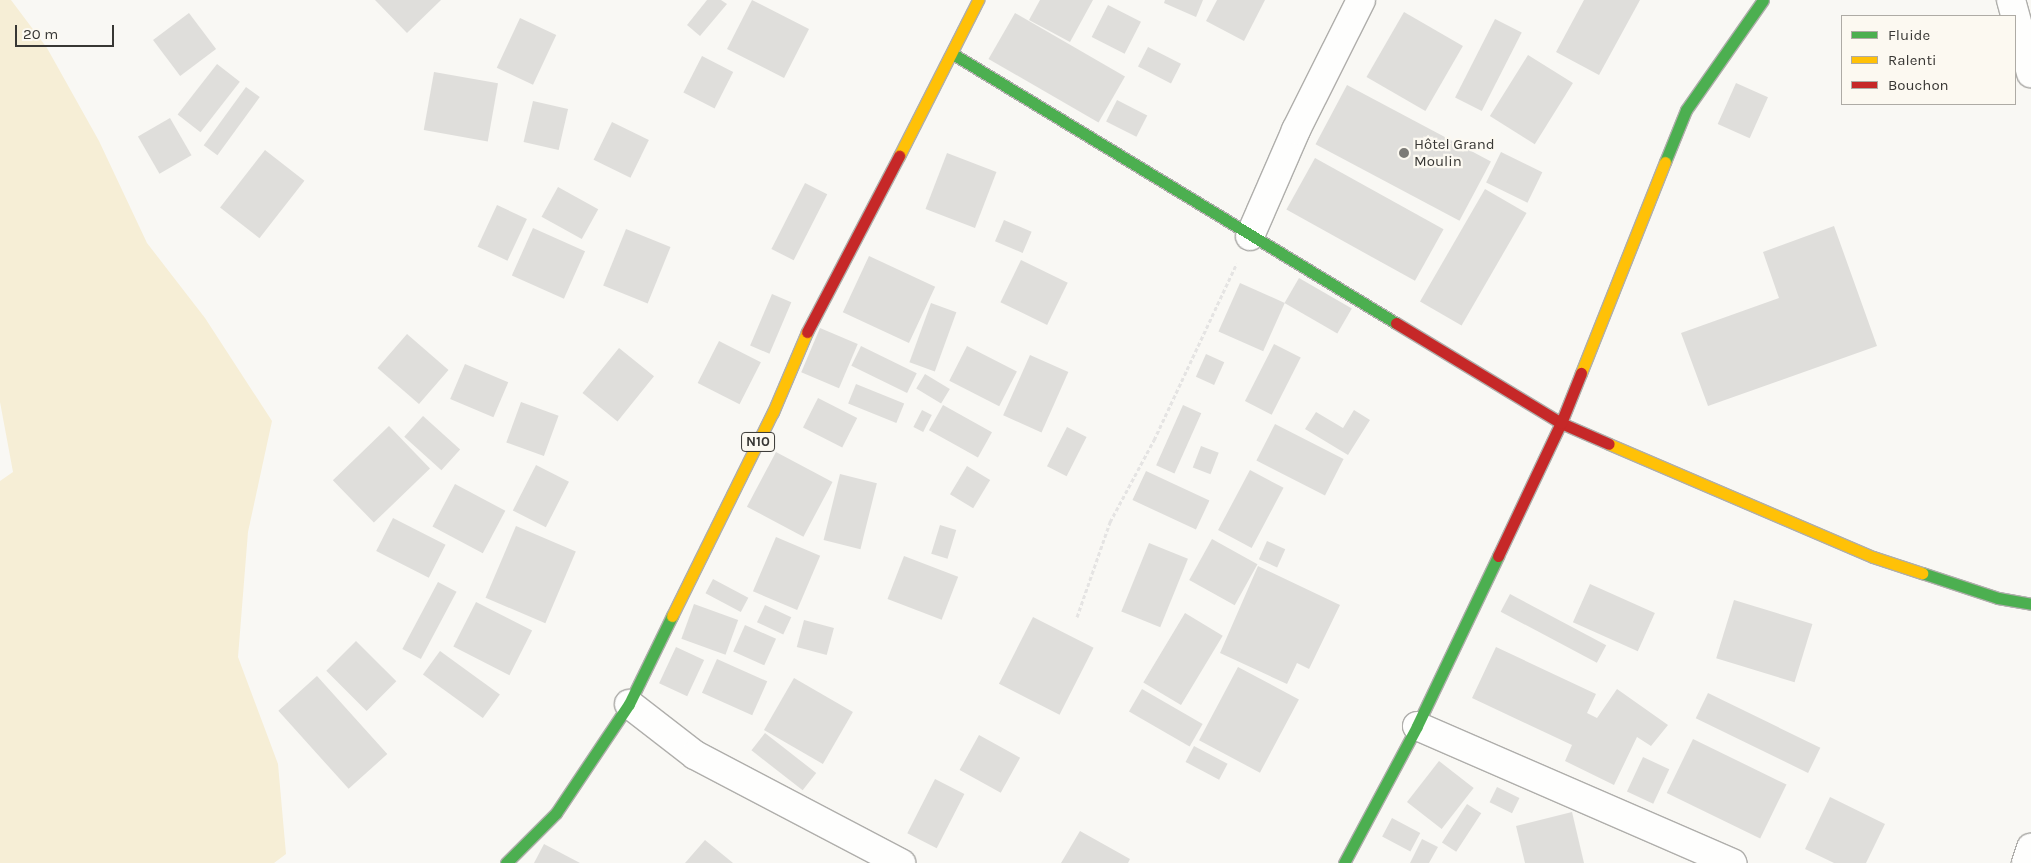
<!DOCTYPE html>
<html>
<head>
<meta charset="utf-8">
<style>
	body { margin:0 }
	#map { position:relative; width:2031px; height:863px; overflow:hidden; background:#f9f8f4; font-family:Karla,sans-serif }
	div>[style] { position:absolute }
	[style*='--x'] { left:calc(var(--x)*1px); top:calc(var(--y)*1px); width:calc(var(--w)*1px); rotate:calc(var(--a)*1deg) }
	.green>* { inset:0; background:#f6eed6 }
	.building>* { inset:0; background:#dfdedb; transform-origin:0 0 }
	.path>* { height:3px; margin-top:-1.5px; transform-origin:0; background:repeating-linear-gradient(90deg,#e5e4e3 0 4px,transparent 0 6.5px) }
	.roads { filter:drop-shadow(1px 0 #afaeab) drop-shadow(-1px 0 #afaeab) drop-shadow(0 1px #afaeab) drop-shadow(0 -1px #afaeab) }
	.street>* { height:28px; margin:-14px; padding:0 14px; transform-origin:14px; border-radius:14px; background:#fefefd }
	.fast>* { height:11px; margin:-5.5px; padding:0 5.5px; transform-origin:5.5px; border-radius:5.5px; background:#4caf50 }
	.slow>* { height:11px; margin:-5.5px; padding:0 5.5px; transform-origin:5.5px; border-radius:5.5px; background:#ffc107 }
	.jam>* { height:11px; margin:-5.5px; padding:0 5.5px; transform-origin:5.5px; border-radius:5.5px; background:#c62828 }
	.dots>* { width:14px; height:14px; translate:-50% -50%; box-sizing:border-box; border:2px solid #fcf9f1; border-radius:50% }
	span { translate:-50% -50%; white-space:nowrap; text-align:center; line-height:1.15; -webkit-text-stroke:4.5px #fcf9f1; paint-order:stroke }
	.shield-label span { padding:1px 4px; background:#fcf9f1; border:1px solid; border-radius:4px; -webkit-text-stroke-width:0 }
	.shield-label { font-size:14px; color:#383734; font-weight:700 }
	.poi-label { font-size:15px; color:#383734 }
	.left { translate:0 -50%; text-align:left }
	.legend { position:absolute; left:1841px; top:15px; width:175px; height:90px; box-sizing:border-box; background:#fcf9f1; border:1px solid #aeaba5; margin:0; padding:6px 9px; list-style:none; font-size:15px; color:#383734 }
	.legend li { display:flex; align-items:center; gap:10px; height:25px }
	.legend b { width:25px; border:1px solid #aeaba5 }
	.scale { position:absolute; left:15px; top:25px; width:99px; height:22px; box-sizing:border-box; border:2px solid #383734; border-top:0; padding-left:6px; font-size:15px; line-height:18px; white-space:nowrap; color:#383734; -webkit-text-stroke:4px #fcf9f1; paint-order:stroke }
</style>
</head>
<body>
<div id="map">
	<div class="green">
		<div style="clip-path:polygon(0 0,11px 0,47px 48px,99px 141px,147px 243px,205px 318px,272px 421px,248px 532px,238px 657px,278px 764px,286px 854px,274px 863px,0 863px,0 481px,13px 472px,0 402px)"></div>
	</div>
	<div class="building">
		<div style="clip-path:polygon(375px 0,441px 0,407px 33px)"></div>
		<div style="clip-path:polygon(707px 0,721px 0,727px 4px,700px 36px,687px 25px)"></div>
		<div style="left:752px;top:0;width:64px;height:55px;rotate:27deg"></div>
		<div style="clip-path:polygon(1040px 0,1093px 0,1070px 42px,1029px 20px)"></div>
		<div style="clip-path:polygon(1165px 0,1203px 0,1196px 17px,1164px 3px)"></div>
		<div style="clip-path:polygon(1217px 0,1265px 0,1244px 41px,1206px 21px)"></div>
		<div style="clip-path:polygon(1584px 0,1640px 0,1599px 75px,1556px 52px)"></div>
		<div style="left:1108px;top:5px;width:37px;height:36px;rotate:27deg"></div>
		<div style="left:1404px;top:12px;width:68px;height:75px;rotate:30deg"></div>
		<div style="left:189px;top:13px;width:45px;height:45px;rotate:53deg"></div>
		<div style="left:1015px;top:13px;width:127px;height:53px;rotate:30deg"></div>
		<div style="left:520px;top:18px;width:40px;height:55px;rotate:25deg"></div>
		<div style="left:1495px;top:19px;width:30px;height:88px;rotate:27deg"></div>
		<div style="left:1148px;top:47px;width:37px;height:22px;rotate:27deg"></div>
		<div style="left:1528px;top:55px;width:53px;height:72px;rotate:32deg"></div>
		<div style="left:702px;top:56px;width:35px;height:41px;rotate:27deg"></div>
		<div style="left:217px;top:64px;width:29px;height:64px;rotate:38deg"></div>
		<div style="left:434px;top:72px;width:65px;height:59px;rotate:10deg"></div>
		<div style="left:1736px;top:83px;width:35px;height:45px;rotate:24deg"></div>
		<div style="left:1347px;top:85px;width:163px;height:67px;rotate:28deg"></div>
		<div style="left:246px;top:87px;width:17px;height:72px;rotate:36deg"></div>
		<div style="left:1117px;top:100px;width:34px;height:24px;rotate:27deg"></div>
		<div style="left:533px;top:101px;width:36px;height:42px;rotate:13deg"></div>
		<div style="left:170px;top:118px;width:43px;height:37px;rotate:60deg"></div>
		<div style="left:612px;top:122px;width:41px;height:42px;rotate:26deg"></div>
		<div style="left:265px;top:150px;width:50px;height:73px;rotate:38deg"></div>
		<div style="left:1501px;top:152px;width:46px;height:34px;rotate:26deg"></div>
		<div style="left:947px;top:153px;width:53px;height:60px;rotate:21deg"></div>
		<div style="left:1315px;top:158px;width:147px;height:59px;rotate:29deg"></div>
		<div style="left:805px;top:183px;width:25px;height:74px;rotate:27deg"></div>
		<div style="left:558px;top:187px;width:46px;height:34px;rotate:29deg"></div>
		<div style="left:1485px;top:189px;width:48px;height:130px;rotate:30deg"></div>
		<div style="left:497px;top:205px;width:33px;height:46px;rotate:25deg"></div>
		<div style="left:1004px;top:220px;width:30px;height:23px;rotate:23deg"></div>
		<div style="clip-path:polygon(1834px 226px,1877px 346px,1708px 406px,1681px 333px,1779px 298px,1763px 252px)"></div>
		<div style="left:533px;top:228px;width:57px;height:52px;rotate:24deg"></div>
		<div style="left:626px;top:229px;width:48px;height:61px;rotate:22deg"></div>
		<div style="left:869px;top:256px;width:73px;height:62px;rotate:25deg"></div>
		<div style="left:1021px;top:260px;width:52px;height:47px;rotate:26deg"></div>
		<div style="left:1299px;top:278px;width:61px;height:29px;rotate:30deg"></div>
		<div style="left:1240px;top:283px;width:49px;height:53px;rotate:24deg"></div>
		<div style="left:772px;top:294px;width:21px;height:56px;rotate:23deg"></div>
		<div style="left:931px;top:303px;width:27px;height:63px;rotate:20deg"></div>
		<div style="left:820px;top:328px;width:41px;height:48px;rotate:23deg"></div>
		<div style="left:407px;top:334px;width:55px;height:45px;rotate:41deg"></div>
		<div style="left:719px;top:341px;width:47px;height:47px;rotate:27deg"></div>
		<div style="left:1274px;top:344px;width:30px;height:64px;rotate:27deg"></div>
		<div style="left:861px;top:346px;width:62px;height:22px;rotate:26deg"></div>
		<div style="left:967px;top:346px;width:56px;height:39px;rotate:27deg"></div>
		<div style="left:619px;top:348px;width:45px;height:58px;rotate:39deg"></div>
		<div style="left:1206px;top:354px;width:20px;height:25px;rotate:24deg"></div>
		<div style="left:1030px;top:355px;width:42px;height:66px;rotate:24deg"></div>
		<div style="left:465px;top:364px;width:47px;height:38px;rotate:23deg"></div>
		<div style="left:925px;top:374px;width:29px;height:17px;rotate:31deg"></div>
		<div style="left:856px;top:384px;width:52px;height:21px;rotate:22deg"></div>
		<div style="left:818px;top:398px;width:44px;height:33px;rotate:27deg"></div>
		<div style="left:521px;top:402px;width:40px;height:43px;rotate:20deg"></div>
		<div style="left:943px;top:405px;width:56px;height:29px;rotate:29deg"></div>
		<div style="left:1183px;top:405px;width:20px;height:66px;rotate:24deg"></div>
		<div style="left:922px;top:410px;width:11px;height:19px;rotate:27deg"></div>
		<div style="clip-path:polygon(1354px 410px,1370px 420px,1348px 455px,1305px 429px,1316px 412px,1343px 428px)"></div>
		<div style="left:423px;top:416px;width:50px;height:28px;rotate:42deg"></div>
		<div style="left:1275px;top:424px;width:77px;height:41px;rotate:27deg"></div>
		<div style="left:389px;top:426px;width:59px;height:78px;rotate:46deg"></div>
		<div style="left:1067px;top:427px;width:22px;height:44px;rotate:27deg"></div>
		<div style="left:1201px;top:446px;width:19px;height:23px;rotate:21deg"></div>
		<div style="left:776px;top:452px;width:64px;height:62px;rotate:28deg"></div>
		<div style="left:536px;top:465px;width:37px;height:51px;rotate:27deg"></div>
		<div style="left:967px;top:466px;width:27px;height:33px;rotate:31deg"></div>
		<div style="left:1250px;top:470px;width:38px;height:68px;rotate:28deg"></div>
		<div style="left:1146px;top:471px;width:70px;height:32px;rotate:25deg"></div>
		<div style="left:840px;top:474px;width:38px;height:68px;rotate:14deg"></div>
		<div style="left:455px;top:484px;width:57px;height:48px;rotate:28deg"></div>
		<div style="left:393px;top:518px;width:59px;height:37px;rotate:27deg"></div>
		<div style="left:940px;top:525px;width:17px;height:30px;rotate:17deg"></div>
		<div style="left:516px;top:526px;width:65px;height:78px;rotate:23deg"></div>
		<div style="left:776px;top:537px;width:48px;height:59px;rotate:23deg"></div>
		<div style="left:1212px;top:539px;width:52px;height:47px;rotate:29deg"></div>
		<div style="left:1267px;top:541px;width:20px;height:20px;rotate:24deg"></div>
		<div style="left:1149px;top:543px;width:42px;height:74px;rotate:22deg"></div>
		<div style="left:904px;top:556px;width:58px;height:46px;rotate:21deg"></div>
		<div style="clip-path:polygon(1258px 566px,1340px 605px,1309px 669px,1297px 663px,1287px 684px,1220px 653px)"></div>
		<div style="left:713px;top:579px;width:40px;height:16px;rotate:28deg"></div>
		<div style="left:438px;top:582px;width:21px;height:76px;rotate:28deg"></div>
		<div style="left:1590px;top:584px;width:71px;height:42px;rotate:24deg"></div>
		<div style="left:1510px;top:594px;width:109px;height:20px;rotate:28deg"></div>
		<div style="left:1734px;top:600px;width:82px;height:61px;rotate:17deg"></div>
		<div style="left:476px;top:602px;width:63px;height:50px;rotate:27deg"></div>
		<div style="left:694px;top:604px;width:47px;height:37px;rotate:20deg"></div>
		<div style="left:765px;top:605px;width:29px;height:19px;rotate:25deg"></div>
		<div style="left:1185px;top:613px;width:44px;height:81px;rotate:31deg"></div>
		<div style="left:1033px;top:617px;width:68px;height:75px;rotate:27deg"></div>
		<div style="left:804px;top:620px;width:31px;height:28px;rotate:15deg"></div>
		<div style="left:745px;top:625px;width:34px;height:29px;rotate:24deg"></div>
		<div style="left:356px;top:641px;width:57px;height:42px;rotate:45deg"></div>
		<div style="left:676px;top:647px;width:31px;height:40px;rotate:25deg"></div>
		<div style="clip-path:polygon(1496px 647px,1596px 694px,1587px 713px,1597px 718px,1617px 689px,1668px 725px,1651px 746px,1637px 737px,1614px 785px,1565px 761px,1572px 745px,1472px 698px)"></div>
		<div style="left:440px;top:651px;width:74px;height:29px;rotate:36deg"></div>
		<div style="left:717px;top:659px;width:55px;height:37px;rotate:24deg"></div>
		<div style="left:1238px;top:667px;width:69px;height:83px;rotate:28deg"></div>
		<div style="left:317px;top:676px;width:105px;height:52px;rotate:48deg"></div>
		<div style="left:794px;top:678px;width:68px;height:60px;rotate:30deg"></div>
		<div style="left:1142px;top:689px;width:70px;height:26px;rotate:30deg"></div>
		<div style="left:1708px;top:693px;width:125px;height:28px;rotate:26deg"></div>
		<div style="left:765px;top:733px;width:65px;height:22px;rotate:38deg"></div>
		<div style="left:979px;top:735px;width:47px;height:40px;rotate:29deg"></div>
		<div style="left:1693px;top:739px;width:104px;height:60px;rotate:26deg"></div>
		<div style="left:1194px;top:746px;width:38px;height:18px;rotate:28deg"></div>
		<div style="left:1643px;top:757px;width:29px;height:38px;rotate:25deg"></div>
		<div style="left:1439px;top:761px;width:44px;height:52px;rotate:38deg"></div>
		<div style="left:935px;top:779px;width:33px;height:61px;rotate:27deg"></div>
		<div style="left:1497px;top:787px;width:25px;height:17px;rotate:26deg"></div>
		<div style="clip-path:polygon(1830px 797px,1885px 824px,1866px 863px,1834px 863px,1805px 849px)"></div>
		<div style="left:1467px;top:804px;width:17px;height:46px;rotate:33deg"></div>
		<div style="clip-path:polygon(1572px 812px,1584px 863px,1525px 863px,1516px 826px)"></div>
		<div style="left:1392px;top:818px;width:32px;height:21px;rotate:28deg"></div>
		<div style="clip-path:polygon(1080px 831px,1130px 859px,1128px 863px,1061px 863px)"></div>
		<div style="clip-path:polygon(1422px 839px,1438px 847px,1429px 863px,1410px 863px)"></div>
		<div style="clip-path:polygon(705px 840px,733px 863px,685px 863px)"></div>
		<div style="clip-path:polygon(544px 844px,580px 863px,534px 863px)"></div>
	</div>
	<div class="path">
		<div style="--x:1077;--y:617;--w:101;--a:-70.8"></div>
		<div style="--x:1110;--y:522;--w:93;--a:-61.8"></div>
		<div style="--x:1154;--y:440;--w:195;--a:-64.9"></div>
	</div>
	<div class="roads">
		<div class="street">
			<div style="--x:2011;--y:0;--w:76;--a:74.7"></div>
			<div style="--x:1250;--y:236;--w:116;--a:-66.5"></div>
			<div style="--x:1296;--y:130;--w:145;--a:-63.4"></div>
			<div style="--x:629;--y:704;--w:83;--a:37.7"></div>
			<div style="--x:695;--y:755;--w:233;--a:27.7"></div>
			<div style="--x:1417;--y:726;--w:344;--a:23.5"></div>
			<div style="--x:2026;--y:863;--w:16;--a:-72"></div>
		</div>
		<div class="fast">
			<div style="--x:953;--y:54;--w:518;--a:31.27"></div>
			<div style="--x:1665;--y:162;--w:56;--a:-68"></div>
			<div style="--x:1686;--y:110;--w:134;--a:-55"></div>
			<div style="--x:1922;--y:573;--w:80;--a:18.2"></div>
			<div style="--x:1998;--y:598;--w:34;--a:10"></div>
			<div style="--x:506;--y:863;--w:71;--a:-45"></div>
			<div style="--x:556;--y:813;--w:131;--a:-56.2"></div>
			<div style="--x:629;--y:704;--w:98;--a:-64"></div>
			<div style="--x:1344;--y:863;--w:155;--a:-61.9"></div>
			<div style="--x:1417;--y:726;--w:188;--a:-64.5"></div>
		</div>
		<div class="slow">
			<div style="--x:899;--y:156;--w:175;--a:-63.1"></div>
			<div style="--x:1581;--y:373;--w:227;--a:-68.3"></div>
			<div style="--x:1609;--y:444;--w:287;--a:23.2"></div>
			<div style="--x:1873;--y:557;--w:52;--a:18.1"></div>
			<div style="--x:672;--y:616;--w:228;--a:-63.7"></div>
			<div style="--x:773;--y:412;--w:87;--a:-67"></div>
		</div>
		<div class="jam">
			<div style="--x:1396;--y:323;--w:193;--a:31.2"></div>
			<div style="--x:1561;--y:423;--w:52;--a:23.6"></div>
			<div style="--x:807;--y:332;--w:199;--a:-62.4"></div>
			<div style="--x:1498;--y:556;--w:147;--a:-64.7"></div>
			<div style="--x:1561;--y:423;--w:54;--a:-68.2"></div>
		</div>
	</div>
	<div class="dots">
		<div style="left:1404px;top:153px;background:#7c7b77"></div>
	</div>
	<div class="shield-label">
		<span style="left:758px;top:442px">N10</span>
	</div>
	<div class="poi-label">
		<span class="left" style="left:1414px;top:153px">Hôtel Grand<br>Moulin</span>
	</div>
	<ul class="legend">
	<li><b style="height:6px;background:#4caf50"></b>Fluide</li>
	<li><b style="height:6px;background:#ffc107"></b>Ralenti</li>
	<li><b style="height:6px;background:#c62828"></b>Bouchon</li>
	</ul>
	<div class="scale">20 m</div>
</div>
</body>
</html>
